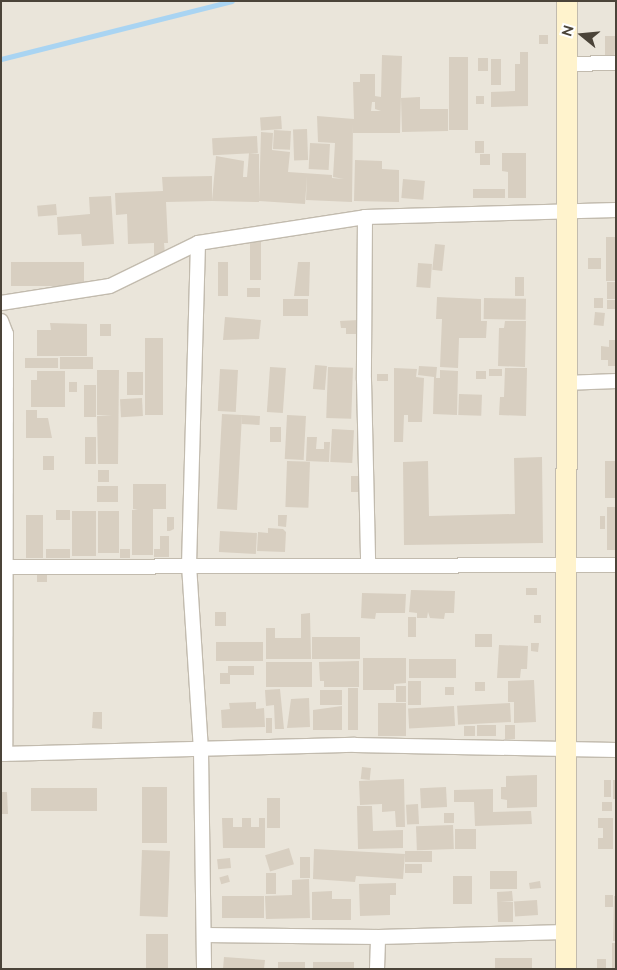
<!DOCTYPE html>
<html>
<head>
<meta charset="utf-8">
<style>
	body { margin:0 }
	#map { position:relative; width:617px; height:970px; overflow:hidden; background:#f6f3ec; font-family:Raleway,sans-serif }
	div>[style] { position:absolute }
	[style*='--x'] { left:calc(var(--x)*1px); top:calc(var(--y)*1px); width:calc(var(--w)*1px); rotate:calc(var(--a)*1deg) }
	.residential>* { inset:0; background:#eae5da; transform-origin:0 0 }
	.stream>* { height:5px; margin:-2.5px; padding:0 2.5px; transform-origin:2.5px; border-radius:2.5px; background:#a9d4f2 }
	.building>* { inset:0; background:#d8cfc1; transform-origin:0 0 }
	.roads { filter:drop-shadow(1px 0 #c2bbae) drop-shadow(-1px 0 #c2bbae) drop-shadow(0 1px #c2bbae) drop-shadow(0 -1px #c2bbae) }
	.street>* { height:14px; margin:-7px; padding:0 7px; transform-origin:7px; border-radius:7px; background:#fff }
	.secondary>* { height:20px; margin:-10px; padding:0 10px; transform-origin:10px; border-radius:10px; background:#fff3cd }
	span { translate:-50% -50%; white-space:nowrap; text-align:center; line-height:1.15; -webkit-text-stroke:4.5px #fff; paint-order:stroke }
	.frame { position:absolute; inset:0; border:2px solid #4b4439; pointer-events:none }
	.north { position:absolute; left:557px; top:10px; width:50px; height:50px; -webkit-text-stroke:4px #fff; paint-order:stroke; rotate:287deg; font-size:14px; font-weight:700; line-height:20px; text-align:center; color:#4b4439 }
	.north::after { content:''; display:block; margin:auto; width:18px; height:22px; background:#4b4439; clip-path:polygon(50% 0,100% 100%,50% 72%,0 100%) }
</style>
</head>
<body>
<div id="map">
	<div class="residential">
		<div style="left:1px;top:1px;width:615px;height:968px"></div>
	</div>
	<div class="stream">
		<div style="--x:1;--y:59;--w:238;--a:-14.1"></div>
	</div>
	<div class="building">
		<div style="left:539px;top:35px;width:9px;height:9px"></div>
		<div style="clip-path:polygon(605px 36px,616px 36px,614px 60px,605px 60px)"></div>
		<div style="clip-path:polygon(520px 52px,528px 52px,528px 106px,491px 107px,491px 92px,515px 91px,515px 64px,520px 64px)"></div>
		<div style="clip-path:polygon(evenodd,382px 55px,402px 56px,400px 133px,353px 133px,353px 123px,352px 202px,306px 200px,307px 176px,305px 204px,259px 201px,261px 132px,273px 133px,272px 150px,290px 152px,288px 172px,332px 175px,332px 178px,344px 179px,333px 177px,335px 143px,318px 142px,317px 116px,354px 119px,353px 82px,360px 82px,360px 74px,375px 74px,375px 96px,381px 97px,382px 55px,372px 102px,375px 102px,375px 109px,381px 111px,371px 111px,372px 102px)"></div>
		<div style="left:449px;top:57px;width:19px;height:73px"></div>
		<div style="left:478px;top:58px;width:10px;height:13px"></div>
		<div style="left:491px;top:59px;width:10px;height:26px"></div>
		<div style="left:476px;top:96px;width:8px;height:8px"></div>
		<div style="clip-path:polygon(420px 97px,420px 109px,448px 109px,448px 131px,402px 132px,401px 98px)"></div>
		<div style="left:281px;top:116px;width:13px;height:21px;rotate:86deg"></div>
		<div style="left:307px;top:129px;width:31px;height:14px;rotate:88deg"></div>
		<div style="left:274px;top:130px;width:17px;height:19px;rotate:3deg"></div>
		<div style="left:257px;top:136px;width:17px;height:45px;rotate:87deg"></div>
		<div style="left:484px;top:141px;width:12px;height:9px;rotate:90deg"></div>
		<div style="left:310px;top:143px;width:20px;height:26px;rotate:3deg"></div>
		<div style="clip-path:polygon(249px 153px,259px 154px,259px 202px,212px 201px,216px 156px,244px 161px,243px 177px,247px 177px)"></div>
		<div style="clip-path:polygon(502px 153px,526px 153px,526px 198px,508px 198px,508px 172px,502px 171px)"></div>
		<div style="left:490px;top:154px;width:11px;height:10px;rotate:90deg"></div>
		<div style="clip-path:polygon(355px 160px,382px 161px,382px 169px,399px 170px,399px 202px,354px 201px)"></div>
		<div style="clip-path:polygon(212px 176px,212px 201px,166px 202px,168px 243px,164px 243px,165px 254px,154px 255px,154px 243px,128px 244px,127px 214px,116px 215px,115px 193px,163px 191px,162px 177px)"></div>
		<div style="left:403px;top:179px;width:22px;height:19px;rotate:5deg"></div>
		<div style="left:505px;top:189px;width:9px;height:32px;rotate:90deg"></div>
		<div style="clip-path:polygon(111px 196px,114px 244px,82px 246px,81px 234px,58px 235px,57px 217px,90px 214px,89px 197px)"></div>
		<div style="left:56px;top:204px;width:11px;height:19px;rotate:85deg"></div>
		<div style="left:606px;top:237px;width:10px;height:44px"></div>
		<div style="left:250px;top:239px;width:11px;height:41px"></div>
		<div style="left:435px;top:244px;width:10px;height:26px;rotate:6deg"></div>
		<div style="left:588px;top:258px;width:13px;height:11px"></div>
		<div style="left:11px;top:262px;width:73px;height:24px"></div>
		<div style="left:218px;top:262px;width:10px;height:34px"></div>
		<div style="clip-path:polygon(298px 262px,310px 262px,309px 296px,294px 296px)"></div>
		<div style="left:418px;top:263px;width:14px;height:24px;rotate:4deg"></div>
		<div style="left:515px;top:277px;width:9px;height:19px"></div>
		<div style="left:607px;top:282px;width:9px;height:17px"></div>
		<div style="left:247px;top:288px;width:13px;height:9px"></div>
		<div style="clip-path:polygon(437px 297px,481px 299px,481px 321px,487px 321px,486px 338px,459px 338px,458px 368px,440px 367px,442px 319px,436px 319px)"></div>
		<div style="left:484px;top:298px;width:42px;height:21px;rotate:1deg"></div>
		<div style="left:594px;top:298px;width:9px;height:10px"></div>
		<div style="left:283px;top:299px;width:25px;height:17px"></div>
		<div style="left:607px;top:300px;width:9px;height:9px"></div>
		<div style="left:595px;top:312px;width:10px;height:13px;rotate:6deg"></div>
		<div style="clip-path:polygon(225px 317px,261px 320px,259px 339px,223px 340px)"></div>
		<div style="clip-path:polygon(359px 320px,360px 334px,346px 334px,346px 328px,341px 328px,340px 321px)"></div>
		<div style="clip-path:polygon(505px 321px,526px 321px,525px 367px,498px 366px,499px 328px,504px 328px)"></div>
		<div style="clip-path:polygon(50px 323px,87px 324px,87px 356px,37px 356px,37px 330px,51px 330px)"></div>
		<div style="left:100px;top:324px;width:11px;height:12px"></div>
		<div style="left:145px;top:338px;width:18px;height:77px"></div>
		<div style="clip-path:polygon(609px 340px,616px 340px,616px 366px,608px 366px,608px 360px,601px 360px,601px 346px,609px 347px)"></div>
		<div style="left:60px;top:357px;width:33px;height:12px"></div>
		<div style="left:25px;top:358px;width:33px;height:10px"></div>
		<div style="left:315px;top:365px;width:12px;height:24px;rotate:5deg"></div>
		<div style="clip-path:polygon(419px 366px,437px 367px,436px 378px,440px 378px,440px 370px,458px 371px,457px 415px,433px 414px,434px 377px,418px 375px)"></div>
		<div style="left:270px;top:367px;width:16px;height:45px;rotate:4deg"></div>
		<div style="left:328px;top:367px;width:25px;height:51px;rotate:2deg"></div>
		<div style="clip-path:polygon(394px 368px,417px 369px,416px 377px,424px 378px,422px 422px,408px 422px,408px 415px,404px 415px,403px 442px,394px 442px)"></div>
		<div style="clip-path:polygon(505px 368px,527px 368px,526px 416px,499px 415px,500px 397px,504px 397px)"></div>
		<div style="left:220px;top:369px;width:18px;height:42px;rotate:3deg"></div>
		<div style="left:489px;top:369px;width:13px;height:7px"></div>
		<div style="clip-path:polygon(97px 370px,119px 370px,118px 464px,98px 464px,97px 416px,112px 416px,97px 415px)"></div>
		<div style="clip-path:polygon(37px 371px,65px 371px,65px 407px,31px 407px,31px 380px,37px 380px)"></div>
		<div style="left:476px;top:371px;width:10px;height:8px"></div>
		<div style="left:127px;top:372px;width:16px;height:23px"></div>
		<div style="left:388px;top:374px;width:7px;height:11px;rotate:90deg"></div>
		<div style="left:69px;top:382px;width:8px;height:10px"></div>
		<div style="left:84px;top:385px;width:12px;height:32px"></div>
		<div style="left:459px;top:394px;width:23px;height:21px;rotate:2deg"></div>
		<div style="left:142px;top:398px;width:18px;height:22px;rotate:87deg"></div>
		<div style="clip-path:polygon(26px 410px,37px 410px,37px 418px,48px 418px,52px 438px,26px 438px)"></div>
		<div style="left:222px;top:414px;width:20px;height:95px;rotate:3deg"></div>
		<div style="left:242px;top:415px;width:18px;height:9px;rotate:3deg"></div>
		<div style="left:287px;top:415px;width:19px;height:44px;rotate:3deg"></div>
		<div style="left:270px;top:427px;width:11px;height:15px"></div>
		<div style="left:332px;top:429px;width:22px;height:33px;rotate:3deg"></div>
		<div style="left:85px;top:437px;width:11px;height:27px"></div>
		<div style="clip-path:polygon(307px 437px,317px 437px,316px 449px,324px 449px,324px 442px,330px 442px,329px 462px,306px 461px)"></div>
		<div style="left:43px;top:456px;width:11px;height:14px"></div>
		<div style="clip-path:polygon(542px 457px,543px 543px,404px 545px,403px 462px,428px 461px,429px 516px,515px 514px,514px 458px)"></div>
		<div style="left:287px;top:461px;width:23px;height:46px;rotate:2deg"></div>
		<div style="left:605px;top:461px;width:11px;height:37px"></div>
		<div style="left:98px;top:470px;width:11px;height:12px"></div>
		<div style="left:351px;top:476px;width:9px;height:16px"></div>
		<div style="clip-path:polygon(133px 484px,166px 484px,166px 509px,153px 509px,153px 555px,132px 555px,132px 510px,138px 510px,133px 509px)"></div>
		<div style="left:97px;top:486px;width:21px;height:16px"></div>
		<div style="left:607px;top:507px;width:9px;height:43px"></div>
		<div style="left:70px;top:510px;width:10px;height:14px;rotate:90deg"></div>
		<div style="left:72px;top:511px;width:24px;height:45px"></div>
		<div style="left:98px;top:511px;width:21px;height:42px"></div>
		<div style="left:26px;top:515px;width:17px;height:43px"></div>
		<div style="clip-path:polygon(278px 515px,287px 515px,286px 527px,278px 526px)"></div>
		<div style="left:600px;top:516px;width:5px;height:13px"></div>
		<div style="clip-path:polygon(167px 517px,174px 517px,174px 529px,170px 531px,167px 531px)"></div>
		<div style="clip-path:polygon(268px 528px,283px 529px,286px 532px,285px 552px,257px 551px,258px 532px,268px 533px)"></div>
		<div style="left:220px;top:531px;width:37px;height:21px;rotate:3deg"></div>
		<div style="clip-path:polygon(160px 536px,169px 536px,169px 557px,154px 557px,154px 549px,160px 549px)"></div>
		<div style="left:46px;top:549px;width:24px;height:9px"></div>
		<div style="left:120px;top:549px;width:10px;height:9px"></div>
		<div style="left:37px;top:572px;width:10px;height:10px"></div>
		<div style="left:537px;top:588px;width:7px;height:11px;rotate:90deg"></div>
		<div style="clip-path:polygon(411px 590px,455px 591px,454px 613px,445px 613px,444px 619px,430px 618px,428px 612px,427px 618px,417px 618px,417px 613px,409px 612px)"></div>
		<div style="clip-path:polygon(362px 593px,406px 594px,405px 613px,376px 613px,375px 619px,361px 618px)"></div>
		<div style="left:215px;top:612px;width:11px;height:14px"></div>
		<div style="clip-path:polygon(310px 613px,311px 659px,266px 659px,266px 628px,275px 628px,275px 638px,301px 638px,301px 614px)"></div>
		<div style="left:534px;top:615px;width:7px;height:8px"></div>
		<div style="left:408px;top:617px;width:8px;height:20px"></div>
		<div style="left:475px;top:634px;width:17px;height:13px"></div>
		<div style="left:360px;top:637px;width:22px;height:48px;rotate:90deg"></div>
		<div style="left:216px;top:642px;width:47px;height:19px"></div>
		<div style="clip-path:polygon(531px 643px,539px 643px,538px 652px,531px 651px)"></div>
		<div style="clip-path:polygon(499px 645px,528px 646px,527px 669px,521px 669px,520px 678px,497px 678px)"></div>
		<div style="clip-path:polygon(363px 658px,406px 658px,406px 683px,394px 684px,394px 690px,363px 690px)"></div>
		<div style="left:456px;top:659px;width:19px;height:47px;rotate:90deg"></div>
		<div style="clip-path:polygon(359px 661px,359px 687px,324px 687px,324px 681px,320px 681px,319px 662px)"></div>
		<div style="left:266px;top:662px;width:46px;height:25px"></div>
		<div style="clip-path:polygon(228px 666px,254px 666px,254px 675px,230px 675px,230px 684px,220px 684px,220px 673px,228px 673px)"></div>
		<div style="clip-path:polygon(534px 680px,536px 722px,514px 723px,514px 702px,508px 702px,508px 681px)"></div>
		<div style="left:408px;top:681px;width:13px;height:24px"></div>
		<div style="left:485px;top:682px;width:9px;height:10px;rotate:90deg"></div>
		<div style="left:396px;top:686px;width:10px;height:16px"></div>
		<div style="left:445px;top:687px;width:9px;height:8px"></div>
		<div style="left:348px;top:688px;width:10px;height:42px"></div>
		<div style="clip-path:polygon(280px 689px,284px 729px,275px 729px,274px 705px,266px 706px,265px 690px)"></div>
		<div style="left:342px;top:690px;width:15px;height:22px;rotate:90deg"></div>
		<div style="clip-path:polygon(309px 698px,310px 727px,287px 728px,291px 699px)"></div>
		<div style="clip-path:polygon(256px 702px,256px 709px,264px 708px,265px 727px,222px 728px,221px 710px,230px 709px,229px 703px)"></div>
		<div style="left:406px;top:703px;width:33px;height:28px;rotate:90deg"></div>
		<div style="left:510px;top:703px;width:19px;height:53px;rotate:87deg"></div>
		<div style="clip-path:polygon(342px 706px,342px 730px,313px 730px,313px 710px)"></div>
		<div style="left:454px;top:706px;width:20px;height:46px;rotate:87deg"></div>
		<div style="clip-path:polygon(93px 712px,102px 712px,102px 729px,92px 728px)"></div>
		<div style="left:266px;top:718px;width:6px;height:15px"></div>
		<div style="left:477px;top:725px;width:19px;height:11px"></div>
		<div style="left:505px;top:725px;width:10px;height:14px"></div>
		<div style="left:464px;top:726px;width:11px;height:10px"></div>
		<div style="left:362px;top:767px;width:9px;height:12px;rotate:6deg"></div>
		<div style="clip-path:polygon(537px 775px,537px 807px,507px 808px,507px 800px,501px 799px,501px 787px,506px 787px,506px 776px)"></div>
		<div style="clip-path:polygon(404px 779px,405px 827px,396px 827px,395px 811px,382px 812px,382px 804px,360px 805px,359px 781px)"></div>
		<div style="left:604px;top:780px;width:7px;height:17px"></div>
		<div style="left:613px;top:780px;width:3px;height:19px"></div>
		<div style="left:142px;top:787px;width:25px;height:56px"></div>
		<div style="left:446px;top:787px;width:20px;height:26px;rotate:87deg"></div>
		<div style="left:97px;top:788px;width:23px;height:66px;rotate:90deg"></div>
		<div style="clip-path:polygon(493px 789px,493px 812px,531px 811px,532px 824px,475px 826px,474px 802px,454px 802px,454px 790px)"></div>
		<div style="clip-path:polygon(1px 792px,7px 792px,8px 814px,1px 814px)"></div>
		<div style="left:267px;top:798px;width:13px;height:30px"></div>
		<div style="left:612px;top:802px;width:9px;height:10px;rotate:90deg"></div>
		<div style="left:418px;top:804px;width:20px;height:12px;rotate:87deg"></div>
		<div style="clip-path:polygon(357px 806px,372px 806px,373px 831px,403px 830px,403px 848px,358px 849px)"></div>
		<div style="left:444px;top:813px;width:10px;height:10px"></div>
		<div style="clip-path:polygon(222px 818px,233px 818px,233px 827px,242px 827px,242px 818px,251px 818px,251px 827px,259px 827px,259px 818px,265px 818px,265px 848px,223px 848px)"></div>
		<div style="clip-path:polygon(598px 818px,613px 818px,613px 849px,598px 849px,598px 838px,603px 838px,603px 828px,598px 828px)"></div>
		<div style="left:453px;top:825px;width:24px;height:37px;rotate:88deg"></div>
		<div style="left:455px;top:829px;width:21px;height:20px"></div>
		<div style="left:289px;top:848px;width:17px;height:25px;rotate:73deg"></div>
		<div style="clip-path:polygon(314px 849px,405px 854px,403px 879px,356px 876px,355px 882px,313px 879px)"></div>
		<div style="left:142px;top:850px;width:28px;height:66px;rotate:2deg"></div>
		<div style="left:432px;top:851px;width:11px;height:27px;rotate:90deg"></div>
		<div style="left:300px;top:857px;width:10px;height:21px"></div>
		<div style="left:230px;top:858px;width:10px;height:13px;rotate:84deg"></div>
		<div style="left:405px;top:864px;width:17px;height:9px"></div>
		<div style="left:517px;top:871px;width:18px;height:27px;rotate:90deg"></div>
		<div style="left:266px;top:873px;width:10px;height:21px"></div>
		<div style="left:228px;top:875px;width:7px;height:9px;rotate:74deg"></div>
		<div style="left:453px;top:876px;width:19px;height:28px"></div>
		<div style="clip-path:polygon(309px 879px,310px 918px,266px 919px,265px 896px,292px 895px,292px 880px)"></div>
		<div style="clip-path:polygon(540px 881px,541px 888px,530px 889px,529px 883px)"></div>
		<div style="clip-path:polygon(396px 883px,396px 895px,390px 895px,390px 915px,360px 916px,359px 884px)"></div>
		<div style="clip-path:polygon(332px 891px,332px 899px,351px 899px,351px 920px,312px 920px,312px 892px)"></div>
		<div style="clip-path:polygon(512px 891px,513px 901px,500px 901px,513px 902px,513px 922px,498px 922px,497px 892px)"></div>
		<div style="left:605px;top:895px;width:8px;height:12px"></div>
		<div style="left:264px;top:896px;width:22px;height:42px;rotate:90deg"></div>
		<div style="clip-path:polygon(614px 896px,616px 896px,616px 941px,613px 941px)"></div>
		<div style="left:537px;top:900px;width:15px;height:23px;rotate:86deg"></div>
		<div style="left:146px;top:934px;width:22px;height:35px"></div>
		<div style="left:612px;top:943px;width:4px;height:26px"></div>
		<div style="clip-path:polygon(224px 957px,265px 960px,264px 969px,223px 969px)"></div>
		<div style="left:495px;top:958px;width:37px;height:11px"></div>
		<div style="left:597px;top:959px;width:9px;height:9px"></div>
		<div style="left:278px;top:962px;width:27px;height:7px"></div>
		<div style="left:313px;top:962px;width:41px;height:7px"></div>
	</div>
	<div class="roads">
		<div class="street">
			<div style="--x:568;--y:64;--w:48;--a:-1.2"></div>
			<div style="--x:365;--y:217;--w:163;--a:90.4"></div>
			<div style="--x:364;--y:380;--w:183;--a:88.7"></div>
			<div style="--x:198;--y:243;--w:322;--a:91.6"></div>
			<div style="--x:189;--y:565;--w:186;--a:86.3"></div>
			<div style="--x:201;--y:751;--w:218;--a:89.2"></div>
			<div style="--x:1;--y:303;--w:110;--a:-8.9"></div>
			<div style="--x:110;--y:286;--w:98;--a:-26"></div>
			<div style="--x:198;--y:243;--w:169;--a:-8.8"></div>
			<div style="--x:365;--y:217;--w:251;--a:-1.6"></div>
			<div style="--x:1;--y:321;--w:14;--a:69"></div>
			<div style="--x:6;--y:334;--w:420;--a:90.1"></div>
			<div style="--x:565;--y:383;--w:51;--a:-2.2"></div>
			<div style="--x:6;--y:567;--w:610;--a:-0.19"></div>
			<div style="--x:1;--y:754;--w:354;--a:-1.5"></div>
			<div style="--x:355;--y:745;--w:261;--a:1.1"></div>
			<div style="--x:205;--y:935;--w:173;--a:0.7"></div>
			<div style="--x:378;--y:937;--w:188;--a:-1.5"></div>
			<div style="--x:377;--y:969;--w:32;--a:-88"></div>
		</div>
		<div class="secondary">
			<div style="--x:566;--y:969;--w:968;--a:-89.94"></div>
		</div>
	</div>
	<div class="frame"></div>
	<div class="north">N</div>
</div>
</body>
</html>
